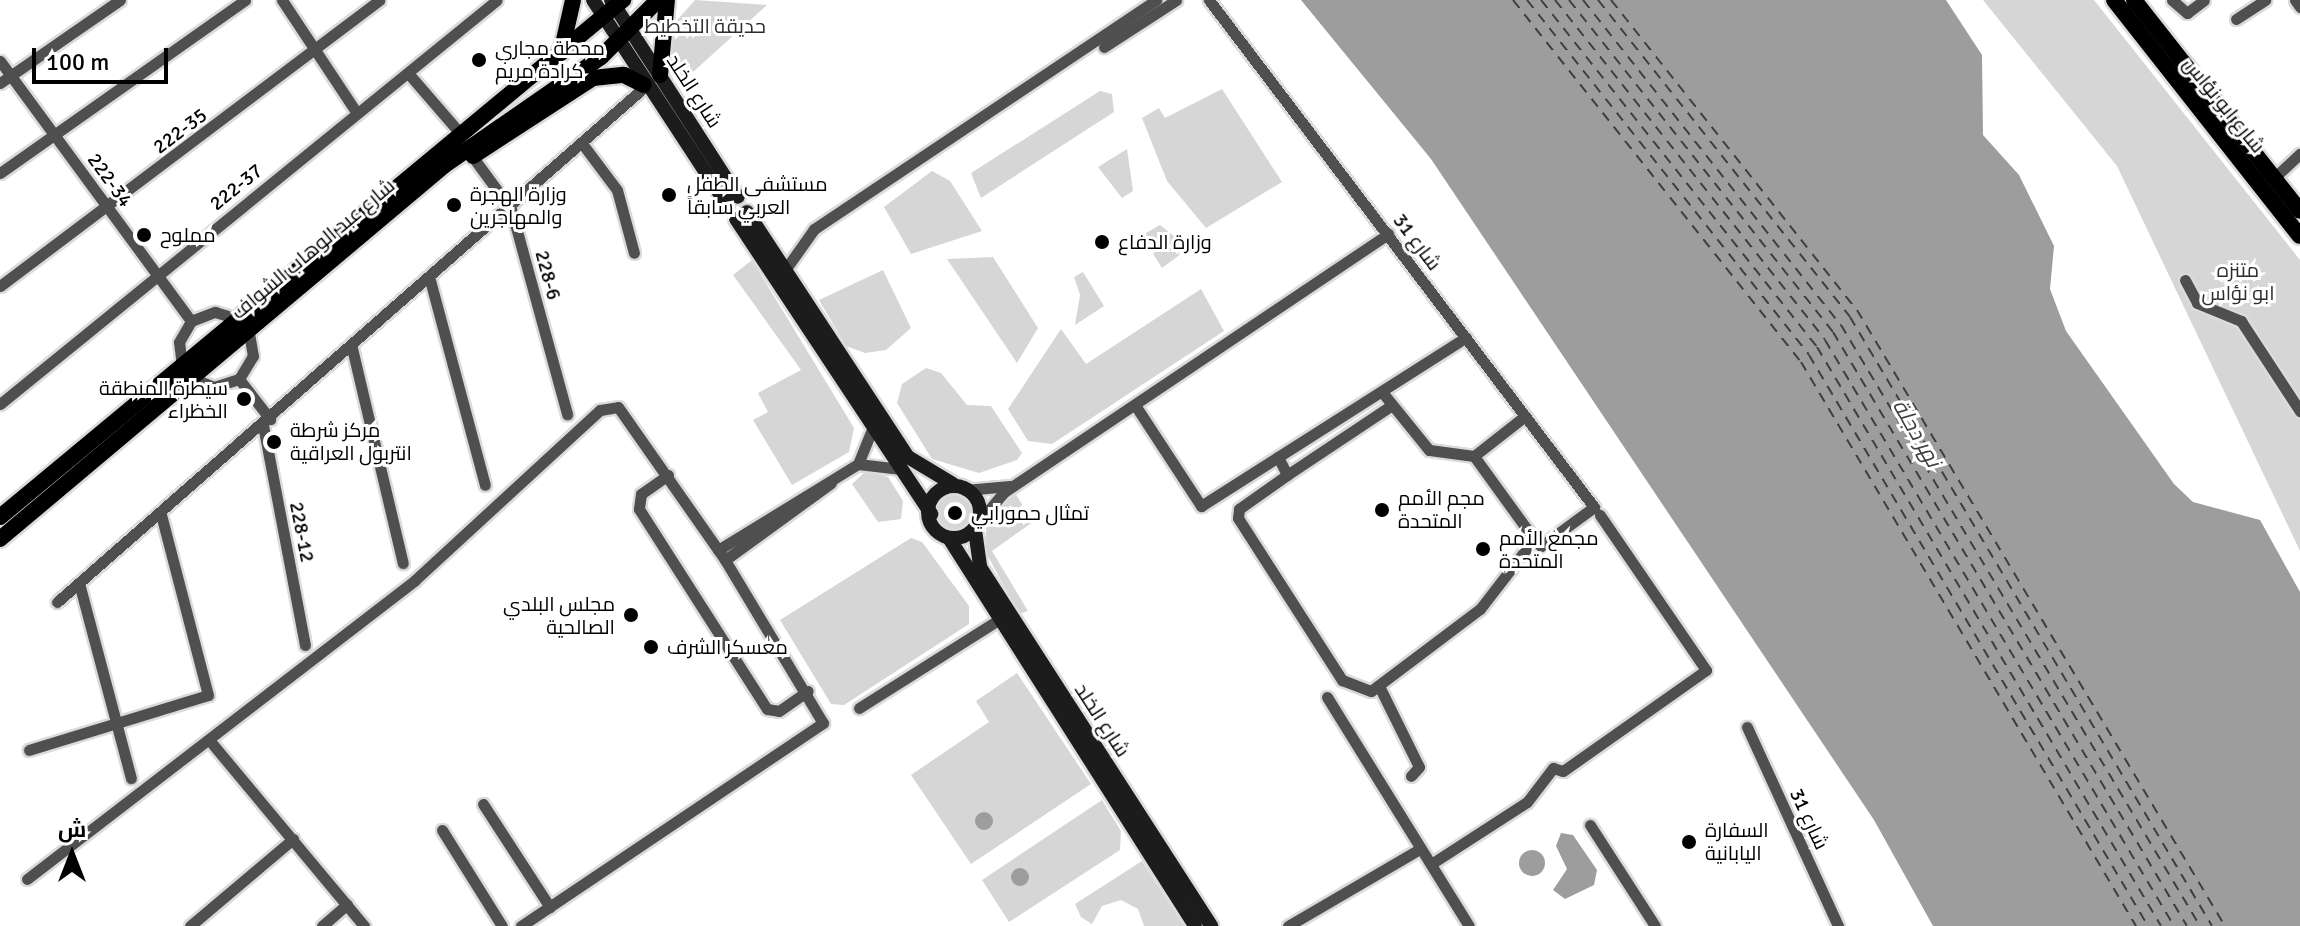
<!DOCTYPE html>
<html>
<head>
<meta charset="utf-8">
<style>
	body { margin:0 }
	#map { position:relative; width:2300px; height:926px; overflow:hidden; background:#fff; font-family:Signika,Cairo,sans-serif }
	div>[style] { position:absolute }
	[style*='--x'] { left:calc(var(--x)*1px); top:calc(var(--y)*1px); width:calc(var(--w)*1px); rotate:calc(var(--a)*1deg) }
	.green>* { inset:0; background:#d6d6d6 }
	.round { border-radius:50% }
	.water>* { inset:0; background:#9d9d9d }
	.ferry>* { height:2px; margin-top:-1px; transform-origin:0; background:repeating-linear-gradient(90deg,#3e3e3e 0 10px,transparent 0 18px) }
	.roads { filter:drop-shadow(2px 0 #dbdbdb) drop-shadow(-2px 0 #dbdbdb) drop-shadow(0 2px #dbdbdb) drop-shadow(0 -2px #dbdbdb) }
	.minor>* { height:11px; margin:-5.5px; padding:0 5.5px; transform-origin:5.5px; border-radius:5.5px; background:#4f4f4f }
	.secondary>* { height:14px; margin:-7px; padding:0 7px; transform-origin:7px; border-radius:7px; background:#1c1c1c }
	.secondary>.ring { margin:-7px; padding:0; box-sizing:content-box; background:none; border:14px solid #1c1c1c; border-radius:50% }
	.primary>* { height:16px; margin:-8px; padding:0 8px; transform-origin:8px; border-radius:8px; background:#000 }
	.dots>* { width:22px; height:22px; translate:-50% -50%; box-sizing:border-box; border:4px solid #fff; border-radius:50% }
	span { translate:-50% -50%; white-space:nowrap; text-align:center; line-height:1.15; -webkit-text-stroke:6px #fff; paint-order:stroke }
	.park-label { font-size:20px; color:#2d2d2d }
	.poi-label { font-size:20px; color:#000 }
	.left { translate:0 -50%; text-align:left }
	.right { translate:-100% -50%; text-align:right }
	.street-label { font-size:20px; color:#000 }
	.water-label { font-size:22px; color:#3e3e3e; font-style:italic }
	.north { position:absolute; left:32px; top:814px; width:80px; height:80px; -webkit-text-stroke:6px #fff; paint-order:stroke; rotate:0deg; font-size:22px; font-weight:700; line-height:32px; text-align:center; color:#000 }
	.north::after { content:''; display:block; margin:auto; width:28px; height:36px; background:#000; clip-path:polygon(50% 0,100% 100%,50% 72%,0 100%) }
	.scale { position:absolute; left:32px; top:48px; width:136px; height:36px; box-sizing:border-box; border:4px solid #000; border-top:0; padding-left:10px; font-size:24px; line-height:28px; white-space:nowrap; color:#000; -webkit-text-stroke:6px #fff; paint-order:stroke }
</style>
</head>
<body>
<div id="map">
	<div class="green">
		<div style="clip-path:polygon(695px 0,767px 5px,682px 82px,669px 62px,671px 27px)"></div>
		<div style="clip-path:polygon(1983px 0,2094px 0,2300px 260px,2300px 551px,2117px 166px)"></div>
		<div style="clip-path:polygon(1222px 89px,1282px 182px,1206px 228px,1167px 181px,1142px 118px,1159px 108px,1165px 118px)"></div>
		<div style="clip-path:polygon(1100px 91px,1112px 94px,1114px 112px,981px 198px,971px 173px)"></div>
		<div style="clip-path:polygon(1127px 149px,1133px 191px,1122px 198px,1098px 167px)"></div>
		<div style="clip-path:polygon(932px 171px,950px 181px,982px 231px,911px 254px,884px 207px)"></div>
		<div style="clip-path:polygon(1160px 225px,1189px 248px,1162px 268px,1147px 244px,1146px 233px)"></div>
		<div style="clip-path:polygon(993px 257px,1038px 328px,1017px 363px,947px 259px)"></div>
		<div style="clip-path:polygon(752px 260px,854px 428px,849px 452px,792px 485px,753px 420px,768px 412px,758px 393px,801px 370px,733px 275px)"></div>
		<div style="clip-path:polygon(883px 270px,911px 328px,886px 350px,865px 353px,846px 346px,819px 300px)"></div>
		<div style="clip-path:polygon(1083px 272px,1104px 306px,1075px 325px,1080px 295px,1074px 277px)"></div>
		<div style="clip-path:polygon(1201px 289px,1224px 331px,1052px 444px,1028px 441px,1008px 409px,1061px 329px,1086px 364px)"></div>
		<div style="clip-path:polygon(926px 368px,941px 373px,967px 405px,991px 406px,1022px 453px,1017px 460px,979px 473px,932px 459px,897px 403px,902px 384px)"></div>
		<div style="clip-path:polygon(867px 470px,888px 477px,903px 501px,901px 519px,878px 522px,852px 484px)"></div>
		<div class="round" style="left:933px;top:492px;width:42px;height:42px"></div>
		<div style="clip-path:polygon(1015px 493px,1033px 522px,992px 551px,1028px 611px,1019px 614px,984px 549px,987px 523px)"></div>
		<div style="clip-path:polygon(911px 538px,922px 542px,969px 606px,969px 624px,844px 705px,831px 704px,780px 620px)"></div>
		<div style="clip-path:polygon(1017px 673px,1091px 784px,971px 864px,911px 775px,989px 722px,976px 701px)"></div>
		<div style="clip-path:polygon(1102px 800px,1121px 831px,1120px 850px,1009px 922px,982px 880px)"></div>
		<div style="clip-path:polygon(1142px 861px,1184px 926px,1144px 926px,1138px 909px,1121px 900px,1102px 906px,1092px 924px,1081px 917px,1075px 904px)"></div>
	</div>
	<div class="water">
		<div style="clip-path:polygon(1301px 0,1946px 0,1982px 55px,1983px 135px,2019px 175px,2054px 246px,2050px 289px,2066px 331px,2174px 484px,2193px 502px,2260px 520px,2300px 592px,2300px 926px,1933px 926px,1874px 820px,1431px 159px)"></div>
		<div class="round" style="left:975px;top:812px;width:18px;height:18px"></div>
		<div style="clip-path:polygon(1561px 833px,1573px 835px,1597px 870px,1594px 885px,1565px 899px,1553px 890px,1567px 869px,1556px 846px)"></div>
		<div class="round" style="left:1519px;top:850px;width:26px;height:26px"></div>
		<div class="round" style="left:1011px;top:868px;width:18px;height:18px"></div>
	</div>
	<div class="ferry">
		<div style="--x:1513;--y:0;--w:463;--a:51.5"></div>
		<div style="--x:1801;--y:362;--w:656;--a:59.29"></div>
		<div style="--x:1527;--y:0;--w:453;--a:51.5"></div>
		<div style="--x:1809;--y:355;--w:664;--a:59.3"></div>
		<div style="--x:1541;--y:0;--w:443;--a:51.5"></div>
		<div style="--x:1817;--y:347;--w:673;--a:59.28"></div>
		<div style="--x:1555;--y:0;--w:434;--a:51.5"></div>
		<div style="--x:1825;--y:340;--w:682;--a:59.22"></div>
		<div style="--x:1569;--y:0;--w:424;--a:51.5"></div>
		<div style="--x:1833;--y:332;--w:691;--a:59.21"></div>
		<div style="--x:1583;--y:0;--w:415;--a:51.6"></div>
		<div style="--x:1841;--y:325;--w:700;--a:59.15"></div>
		<div style="--x:1598;--y:0;--w:405;--a:51.5"></div>
		<div style="--x:1850;--y:317;--w:708;--a:59.27"></div>
		<div style="--x:1611;--y:0;--w:396;--a:51.6"></div>
		<div style="--x:1857;--y:310;--w:718;--a:59.15"></div>
	</div>
	<div class="roads">
		<div class="minor">
			<div style="--x:282;--y:0;--w:134;--a:56.5"></div>
			<div style="--x:1209;--y:0;--w:637;--a:52.79"></div>
			<div style="--x:1594;--y:507;--w:66;--a:143.7"></div>
			<div style="--x:1541;--y:546;--w:10;--a:-135"></div>
			<div style="--x:2172;--y:0;--w:20;--a:41"></div>
			<div style="--x:2187;--y:13;--w:21;--a:-37"></div>
			<div style="--x:2295;--y:0;--w:9;--a:54"></div>
			<div style="--x:2236;--y:19;--w:35;--a:-33"></div>
			<div style="--x:1104;--y:47;--w:86;--a:-33.1"></div>
			<div style="--x:0;--y:61;--w:323;--a:53.7"></div>
			<div style="--x:408;--y:73;--w:78;--a:49.2"></div>
			<div style="--x:0;--y:83;--w:146;--a:-34.7"></div>
			<div style="--x:584;--y:146;--w:55;--a:53.1"></div>
			<div style="--x:617;--y:190;--w:65;--a:74.9"></div>
			<div style="--x:472;--y:156;--w:66;--a:53.7"></div>
			<div style="--x:511;--y:209;--w:213;--a:74.7"></div>
			<div style="--x:0;--y:173;--w:300;--a:-35.2"></div>
			<div style="--x:2275;--y:177;--w:34;--a:-43"></div>
			<div style="--x:785;--y:270;--w:50;--a:-54.7"></div>
			<div style="--x:814;--y:229;--w:412;--a:-33.8"></div>
			<div style="--x:430;--y:280;--w:212;--a:75"></div>
			<div style="--x:2185;--y:280;--w:26;--a:62"></div>
			<div style="--x:2197;--y:303;--w:48;--a:22.2"></div>
			<div style="--x:2241;--y:321;--w:108;--a:56.8"></div>
			<div style="--x:0;--y:286;--w:475;--a:-37"></div>
			<div style="--x:352;--y:348;--w:221;--a:76.7"></div>
			<div style="--x:182;--y:366;--w:24;--a:-97"></div>
			<div style="--x:179;--y:342;--w:24;--a:-60"></div>
			<div style="--x:191;--y:321;--w:26;--a:-21"></div>
			<div style="--x:215;--y:312;--w:24;--a:17"></div>
			<div style="--x:190;--y:377;--w:26;--a:23"></div>
			<div style="--x:214;--y:387;--w:26;--a:-18"></div>
			<div style="--x:239;--y:379;--w:27;--a:-59"></div>
			<div style="--x:253;--y:356;--w:27;--a:-100"></div>
			<div style="--x:239;--y:379;--w:51;--a:52.2"></div>
			<div style="--x:0;--y:404;--w:640;--a:-39.11"></div>
			<div style="--x:1135;--y:405;--w:121;--a:56.8"></div>
			<div style="--x:1201;--y:506;--w:314;--a:-32.5"></div>
			<div style="--x:263;--y:425;--w:224;--a:79.2"></div>
			<div style="--x:1474;--y:456;--w:65;--a:-38.1"></div>
			<div style="--x:1278;--y:457;--w:20;--a:63"></div>
			<div style="--x:1287;--y:475;--w:59;--a:144.7"></div>
			<div style="--x:1239;--y:509;--w:9;--a:96"></div>
			<div style="--x:1238;--y:518;--w:193;--a:57.3"></div>
			<div style="--x:1342;--y:680;--w:31;--a:21"></div>
			<div style="--x:1371;--y:691;--w:136;--a:-37"></div>
			<div style="--x:1480;--y:609;--w:88;--a:-52.4"></div>
			<div style="--x:1534;--y:539;--w:102;--a:-125.9"></div>
			<div style="--x:1474;--y:456;--w:45;--a:-172.4"></div>
			<div style="--x:1429;--y:450;--w:75;--a:-129"></div>
			<div style="--x:858;--y:464;--w:43;--a:6.6"></div>
			<div style="--x:668;--y:475;--w:33;--a:145"></div>
			<div style="--x:641;--y:494;--w:15;--a:98"></div>
			<div style="--x:639;--y:509;--w:237;--a:57.4"></div>
			<div style="--x:767;--y:709;--w:12;--a:9"></div>
			<div style="--x:779;--y:711;--w:35;--a:-35"></div>
			<div style="--x:1287;--y:475;--w:126;--a:-33.7"></div>
			<div style="--x:965;--y:490;--w:45;--a:-5.1"></div>
			<div style="--x:977;--y:524;--w:42;--a:-49.8"></div>
			<div style="--x:1004;--y:492;--w:463;--a:-33.9"></div>
			<div style="--x:718;--y:550;--w:164;--a:-31.6"></div>
			<div style="--x:858;--y:464;--w:40;--a:-68"></div>
			<div style="--x:725;--y:560;--w:131;--a:-36"></div>
			<div style="--x:79;--y:583;--w:202;--a:75.1"></div>
			<div style="--x:57;--y:602;--w:787;--a:-41.24"></div>
			<div style="--x:1379;--y:686;--w:90;--a:63.7"></div>
			<div style="--x:1419;--y:767;--w:12;--a:132"></div>
			<div style="--x:1327;--y:697;--w:269;--a:58.2"></div>
			<div style="--x:859;--y:708;--w:165;--a:-32.3"></div>
			<div style="--x:1747;--y:727;--w:219;--a:65.4"></div>
			<div style="--x:210;--y:741;--w:241;--a:50.2"></div>
			<div style="--x:29;--y:750;--w:187;--a:-17.1"></div>
			<div style="--x:208;--y:695;--w:187;--a:-104.6"></div>
			<div style="--x:483;--y:804;--w:123;--a:57"></div>
			<div style="--x:1590;--y:825;--w:120;--a:57.2"></div>
			<div style="--x:442;--y:830;--w:113;--a:58"></div>
			<div style="--x:1431;--y:864;--w:114;--a:-32.9"></div>
			<div style="--x:1527;--y:802;--w:43;--a:-52.6"></div>
			<div style="--x:1553;--y:768;--w:10;--a:17"></div>
			<div style="--x:1563;--y:771;--w:175;--a:-35.2"></div>
			<div style="--x:1706;--y:670;--w:188;--a:-124.4"></div>
			<div style="--x:27;--y:879;--w:490;--a:-37.6"></div>
			<div style="--x:415;--y:580;--w:251;--a:-42.6"></div>
			<div style="--x:600;--y:410;--w:18;--a:-9"></div>
			<div style="--x:618;--y:407;--w:187;--a:55"></div>
			<div style="--x:725;--y:560;--w:190;--a:59"></div>
			<div style="--x:823;--y:723;--w:364;--a:146.1"></div>
			<div style="--x:190;--y:926;--w:135;--a:-40.2"></div>
			<div style="--x:322;--y:926;--w:33;--a:-41"></div>
			<div style="--x:1288;--y:926;--w:153;--a:-30.3"></div>
		</div>
		<div class="secondary">
			<div style="--x:593;--y:0;--w:245;--a:56.8"></div>
			<div style="--x:611;--y:0;--w:234;--a:57.2"></div>
			<div style="--x:747;--y:212;--w:293;--a:56.7"></div>
			<div style="--x:908;--y:457;--w:52;--a:31"></div>
			<div style="--x:736;--y:219;--w:354;--a:56.5"></div>
			<div class="ring" style="left:928px;top:486px;width:38px;height:38px"></div>
			<div style="--x:975;--y:530;--w:37;--a:82"></div>
			<div style="--x:980;--y:567;--w:427;--a:57.2"></div>
			<div style="--x:949;--y:538;--w:459;--a:57.6"></div>
		</div>
		<div class="primary">
			<div style="--x:2114;--y:0;--w:300;--a:51.8"></div>
			<div style="--x:2134;--y:0;--w:268;--a:51.8"></div>
			<div style="--x:561;--y:53;--w:54;--a:-77.2"></div>
			<div style="--x:660;--y:75;--w:75;--a:-84.7"></div>
			<div style="--x:473;--y:156;--w:143;--a:-33"></div>
			<div style="--x:593;--y:78;--w:31;--a:-6"></div>
			<div style="--x:624;--y:75;--w:22;--a:27"></div>
			<div style="--x:0;--y:517;--w:810;--a:-39.69"></div>
			<div style="--x:0;--y:539;--w:581;--a:-40.05"></div>
			<div style="--x:445;--y:165;--w:190;--a:-34.7"></div>
			<div style="--x:601;--y:57;--w:81;--a:-45"></div>
		</div>
	</div>
	<div class="dots">
		<div style="left:479px;top:60px;background:#000"></div>
		<div style="left:669px;top:195px;background:#000"></div>
		<div style="left:454px;top:205px;background:#000"></div>
		<div style="left:144px;top:235px;background:#000"></div>
		<div style="left:1102px;top:242px;background:#000"></div>
		<div style="left:244px;top:399px;background:#000"></div>
		<div style="left:274px;top:442px;background:#000"></div>
		<div style="left:1382px;top:510px;background:#000"></div>
		<div style="left:955px;top:513px;background:#000"></div>
		<div style="left:1483px;top:549px;background:#000"></div>
		<div style="left:631px;top:615px;background:#000"></div>
		<div style="left:651px;top:647px;background:#000"></div>
		<div style="left:1689px;top:842px;background:#000"></div>
	</div>
	<div class="park-label">
		<span style="left:705px;top:26px">حديقة التخطيط</span>
		<span style="left:2238px;top:282px">متنزه<br>ابو نؤاس</span>
	</div>
	<div class="poi-label">
		<span class="left" style="left:495px;top:60px">محطة مجاري<br>كرادة مريم</span>
		<span class="left" style="left:687px;top:196px">مستشفى الطفل<br>العربي سابقاً</span>
		<span class="left" style="left:470px;top:206px">وزارة الهجرة<br>والمهاجرين</span>
		<span class="left" style="left:160px;top:235px">مملوح</span>
		<span class="left" style="left:1118px;top:242px">وزارة الدفاع</span>
		<span class="right" style="left:228px;top:400px">سيطرة المنطقة<br>الخظراء</span>
		<span class="left" style="left:290px;top:442px">مركز شرطة<br>انتربول العراقية</span>
		<span class="left" style="left:1398px;top:510px">مجم الأمم<br>المتحدة</span>
		<span class="left" style="left:971px;top:513px">تمثال حمورابي</span>
		<span class="left" style="left:1499px;top:550px">مجمع الأمم<br>المتحدة</span>
		<span class="right" style="left:615px;top:616px">مجلس البلدي<br>الصالحية</span>
		<span class="left" style="left:667px;top:647px">معسكر الشرف</span>
		<span class="left" style="left:1705px;top:842px">السفارة<br>اليابانية</span>
	</div>
	<div class="street-label">
		<span style="left:694px;top:91px;rotate:57deg">شارع الخلد</span>
		<span style="left:2224px;top:105px;rotate:51deg">شارع ابو نؤاس</span>
		<span style="left:180px;top:131px;rotate:-37deg">222-35</span>
		<span style="left:110px;top:180px;rotate:54deg">222-34</span>
		<span style="left:236px;top:187px;rotate:-39deg">222-37</span>
		<span style="left:1417px;top:242px;rotate:53deg">شارع 31</span>
		<span style="left:313px;top:249px;rotate:-40deg">شارع عبد الوهاب الشواف</span>
		<span style="left:548px;top:275px;rotate:75deg">228-6</span>
		<span style="left:302px;top:532px;rotate:79deg">228-12</span>
		<span style="left:1102px;top:720px;rotate:57deg">شارع الخلد</span>
		<span style="left:1809px;top:819px;rotate:65deg">شارع 31</span>
	</div>
	<div class="water-label">
		<span style="left:1917px;top:433px;rotate:60deg">نهر دجلة</span>
	</div>
	<div class="north">ش</div>
	<div class="scale">100 m</div>
</div>
</body>
</html>
